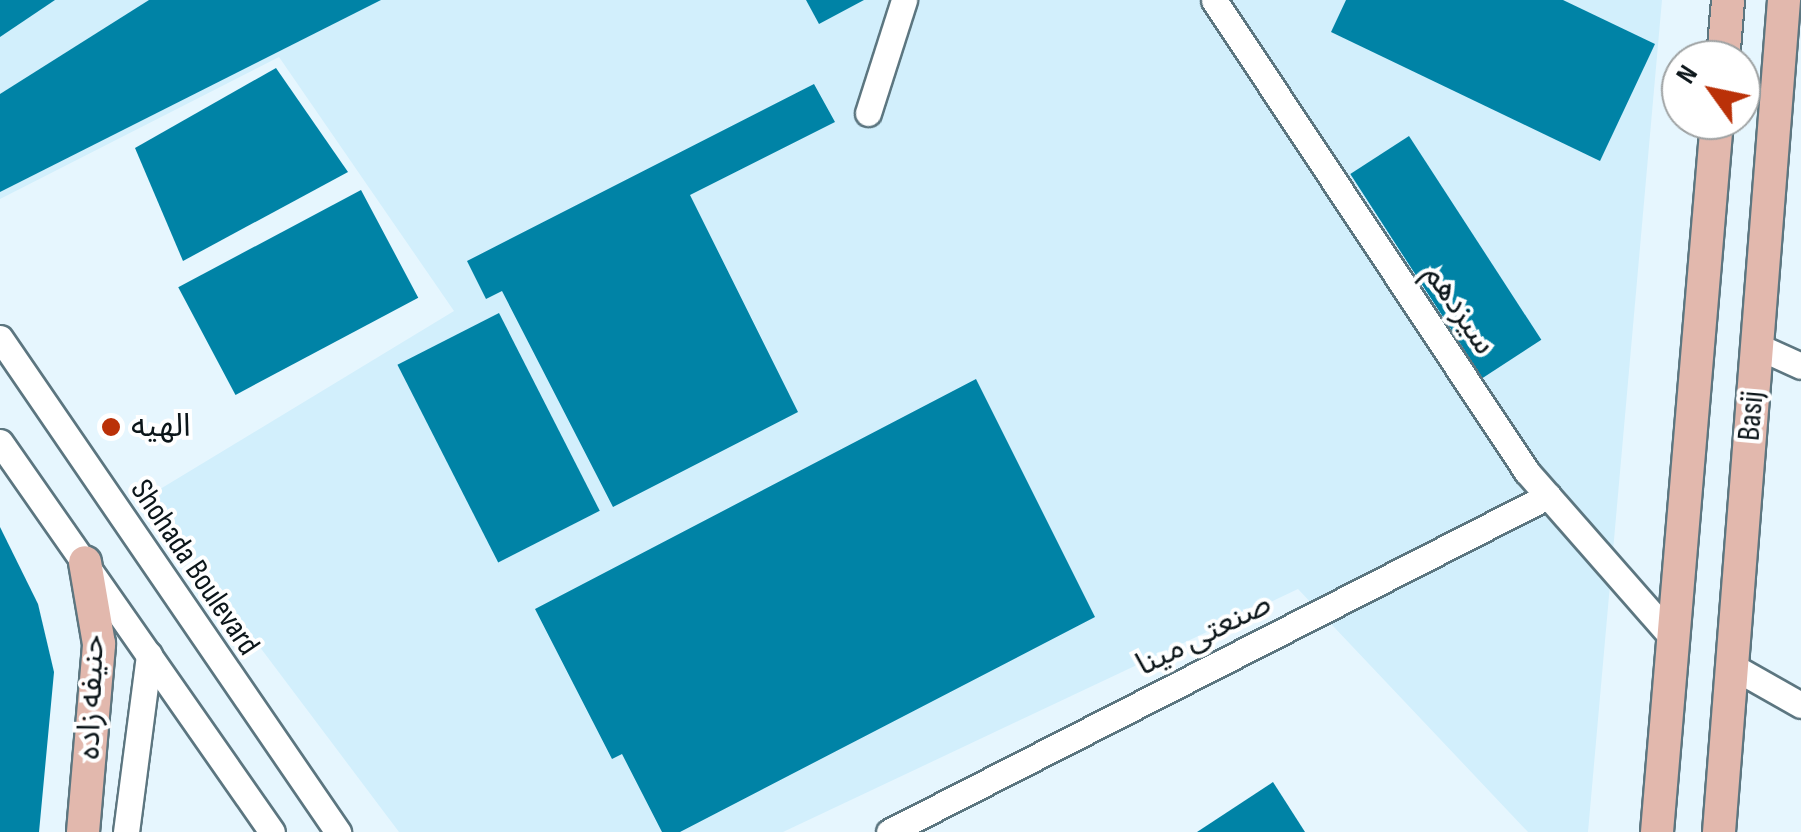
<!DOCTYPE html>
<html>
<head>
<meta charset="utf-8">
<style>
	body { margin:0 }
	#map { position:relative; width:1801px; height:832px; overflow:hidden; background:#e6f6fe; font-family:"Sofia Sans Condensed","Noto Sans Arabic",sans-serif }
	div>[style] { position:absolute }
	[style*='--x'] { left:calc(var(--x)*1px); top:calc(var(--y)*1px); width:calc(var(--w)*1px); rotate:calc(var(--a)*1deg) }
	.built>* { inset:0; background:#d2effc }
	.building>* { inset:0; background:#0083a6; transform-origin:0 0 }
	.roads { filter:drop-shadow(2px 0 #5c7680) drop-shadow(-2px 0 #5c7680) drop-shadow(0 2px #5c7680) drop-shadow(0 -2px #5c7680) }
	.minor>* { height:25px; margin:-12.5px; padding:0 12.5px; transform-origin:12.5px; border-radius:12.5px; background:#fff }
	.major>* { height:32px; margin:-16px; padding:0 16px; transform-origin:16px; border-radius:16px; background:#e2b8ad }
	.dots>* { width:28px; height:28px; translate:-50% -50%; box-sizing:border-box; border:5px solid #fff; border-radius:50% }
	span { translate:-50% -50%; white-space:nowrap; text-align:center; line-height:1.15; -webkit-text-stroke:8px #fff; paint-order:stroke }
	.street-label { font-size:32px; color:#0c161a }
	.poi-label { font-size:32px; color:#0c161a }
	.left { translate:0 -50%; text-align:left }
	.north { position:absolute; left:1661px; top:40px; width:100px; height:100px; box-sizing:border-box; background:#fff; border:2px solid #9ea2a3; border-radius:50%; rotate:303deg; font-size:28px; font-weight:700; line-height:40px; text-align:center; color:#0c161a }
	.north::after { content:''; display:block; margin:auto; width:35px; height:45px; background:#ba3108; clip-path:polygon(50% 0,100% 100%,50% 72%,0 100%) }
</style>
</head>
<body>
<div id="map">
	<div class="built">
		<div style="clip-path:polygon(0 0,1662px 0,1588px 832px,1528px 832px,1298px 589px,783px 832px,399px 832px,147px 497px,454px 311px,279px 57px,0 199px)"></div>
	</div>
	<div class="building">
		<div style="clip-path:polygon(0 0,55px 0,0 37px)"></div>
		<div style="clip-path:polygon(149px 0,381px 0,0 192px,0 94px)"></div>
		<div style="clip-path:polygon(806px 0,864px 0,819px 24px)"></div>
		<div style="clip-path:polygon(1346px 0,1563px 0,1655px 44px,1600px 161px,1331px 32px)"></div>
		<div style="clip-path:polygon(276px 68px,348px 172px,183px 261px,135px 148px)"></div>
		<div style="clip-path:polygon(814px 84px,835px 122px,690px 195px,798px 412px,613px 507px,502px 291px,486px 299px,467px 261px)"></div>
		<div style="left:1409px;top:136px;width:243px;height:70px;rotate:57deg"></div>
		<div style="left:361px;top:190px;width:122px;height:207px;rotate:62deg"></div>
		<div style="left:499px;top:313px;width:222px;height:114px;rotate:63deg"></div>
		<div style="clip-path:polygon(976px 379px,1095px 617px,680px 832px,662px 832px,622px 754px,612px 759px,535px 609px)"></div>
		<div style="clip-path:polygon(0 527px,38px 604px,54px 672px,39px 832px,0 832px)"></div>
		<div style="clip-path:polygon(1273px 782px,1305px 832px,1197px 832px)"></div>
	</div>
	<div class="roads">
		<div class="minor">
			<div style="--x:1214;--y:0;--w:566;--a:56.45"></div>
			<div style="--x:1527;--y:472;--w:221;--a:48.7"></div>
			<div style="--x:868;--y:113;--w:119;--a:-72.3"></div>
			<div style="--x:0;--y:338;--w:599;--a:55.62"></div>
			<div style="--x:1757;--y:346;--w:48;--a:24.4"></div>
			<div style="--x:0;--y:442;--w:475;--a:55.1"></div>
			<div style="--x:1732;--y:666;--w:79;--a:29.5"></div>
			<div style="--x:126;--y:832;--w:179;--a:-82.6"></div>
			<div style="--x:889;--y:832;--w:740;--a:-27.02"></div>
		</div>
		<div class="major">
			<div style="--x:1723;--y:60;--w:60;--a:-85.2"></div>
			<div style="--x:83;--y:832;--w:189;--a:-85.1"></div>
			<div style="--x:99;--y:644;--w:83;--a:-99.7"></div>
			<div style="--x:1657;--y:832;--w:715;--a:-85.18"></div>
			<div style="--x:1719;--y:832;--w:835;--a:-85.53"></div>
		</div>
	</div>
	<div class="dots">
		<div style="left:111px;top:427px;background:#ba3108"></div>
	</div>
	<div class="street-label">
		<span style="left:1459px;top:310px;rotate:56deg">سیزدهم</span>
		<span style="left:1752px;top:416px;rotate:-85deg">Basij</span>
		<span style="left:194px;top:568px;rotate:56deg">Shohada Boulevard</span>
		<span style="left:1204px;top:635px;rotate:-27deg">صنعتی مینا</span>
		<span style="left:92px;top:697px;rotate:-88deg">حنیفه زاده</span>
	</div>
	<div class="poi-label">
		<span class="left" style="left:131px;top:427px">الهیه</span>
	</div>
	<div class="north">N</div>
</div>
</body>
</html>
